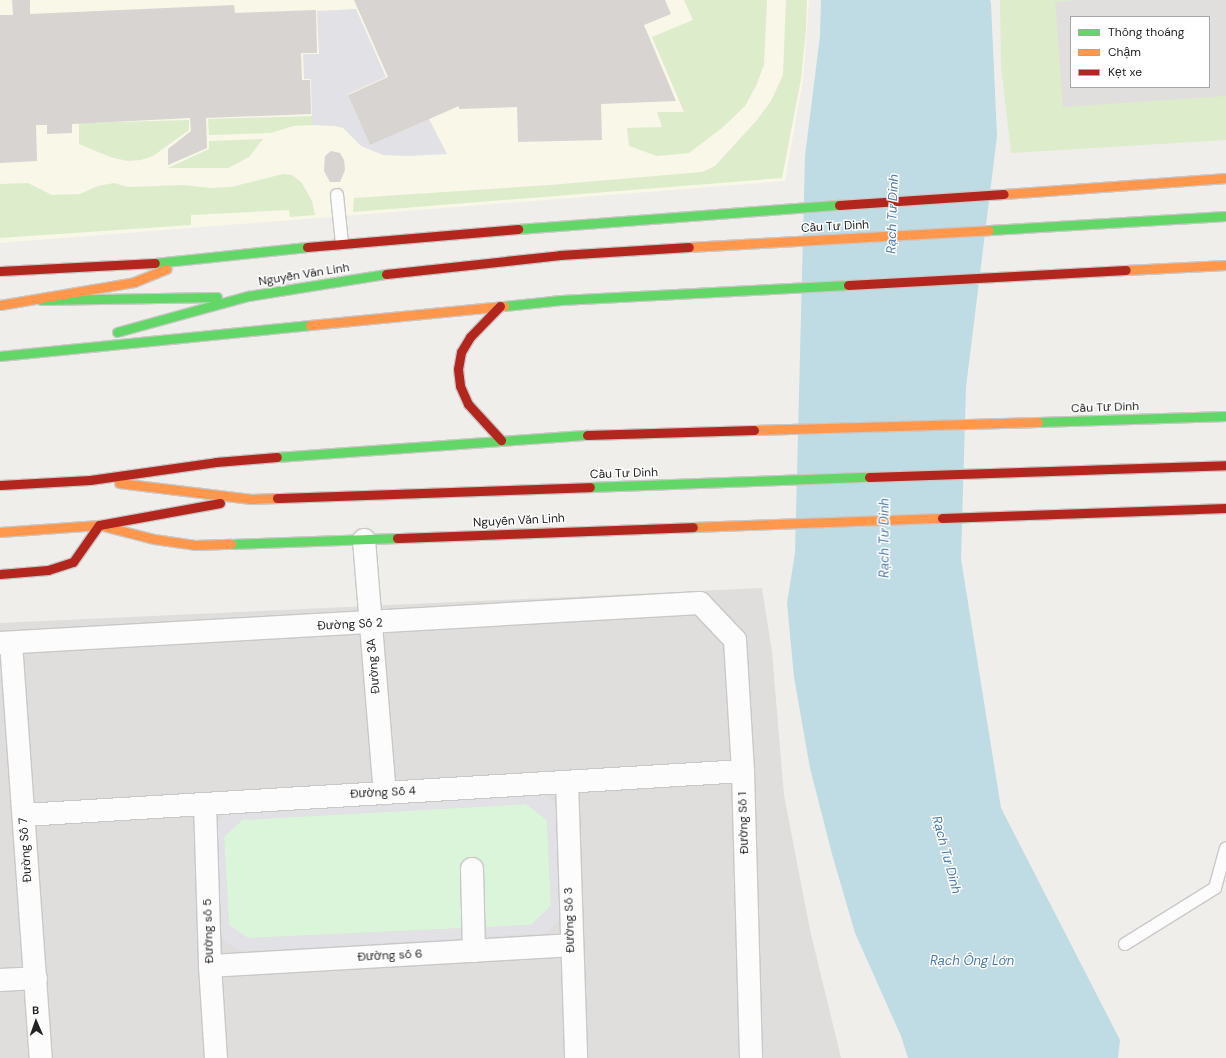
<!DOCTYPE html>
<html>
<head>
<meta charset="utf-8">
<style>
	body { margin:0 }
	#map { position:relative; width:1226px; height:1058px; overflow:hidden; background:#f0eeeb; font-family:"DM Sans",sans-serif }
	div>[style] { position:absolute }
	[style*='--x'] { left:calc(var(--x)*1px); top:calc(var(--y)*1px); width:calc(var(--w)*1px); rotate:calc(var(--a)*1deg) }
	.residential>* { inset:0; background:#dfdedc }
	.education>* { inset:0; background:#f8f7e8 }
	.grass>* { inset:0; background:#ddeccb }
	.park>* { inset:0; background:#daf5da }
	.parking>* { inset:0; background:#e0dfde }
	.plaza>* { inset:0; background:#e2e1e5 }
	.water>* { inset:0; background:#bfdbe3 }
	.building>* { inset:0; background:#d7d4d2 }
	.roads { filter:drop-shadow(1px 0 #c9c8c7) drop-shadow(-1px 0 #c9c8c7) drop-shadow(0 1px #c9c8c7) drop-shadow(0 -1px #c9c8c7) }
	.lane>* { height:12px; margin:-6px; padding:0 6px; transform-origin:6px; border-radius:6px; background:#fdfcfc }
	.street>* { height:22px; margin:-11px; padding:0 11px; transform-origin:11px; border-radius:11px; background:#fdfcfc }
	.fast>* { height:9px; margin:-4.5px; padding:0 4.5px; transform-origin:4.5px; border-radius:4.5px; background:#63d668 }
	.slow>* { height:9px; margin:-4.5px; padding:0 4.5px; transform-origin:4.5px; border-radius:4.5px; background:#ff974d }
	.jam>* { height:9px; margin:-4.5px; padding:0 4.5px; transform-origin:4.5px; border-radius:4.5px; background:#b3261e }
	span { translate:-50% -50%; white-space:nowrap; text-align:center; line-height:1.15; -webkit-text-stroke:3px #fff; paint-order:stroke }
	.street-label { font-size:12px; color:#222 }
	.water-label { font-size:13px; color:#4a7aab; font-style:italic }
	.legend { position:absolute; left:1070px; top:16px; width:140px; height:72px; box-sizing:border-box; background:#fff; border:1px solid #a7a7a7; margin:0; padding:5px 7px; list-style:none; font-size:12px; color:#222 }
	.legend li { display:flex; align-items:center; gap:8px; height:20px }
	.legend b { width:20px; border:1px solid #a7a7a7 }
	.north { position:absolute; left:16px; top:1002px; width:40px; height:40px; -webkit-text-stroke:3px #fff; paint-order:stroke; rotate:358deg; font-size:11px; font-weight:700; line-height:16px; text-align:center; color:#222 }
	.north::after { content:''; display:block; margin:auto; width:14px; height:18px; background:#222; clip-path:polygon(50% 0,100% 100%,50% 72%,0 100%) }
</style>
</head>
<body>
<div id="map">
	<div class="residential">
		<div style="clip-path:polygon(762px 588px,772px 652px,784px 795px,810px 930px,841px 1058px,0 1058px,0 623px)"></div>
	</div>
	<div class="education">
		<div style="clip-path:polygon(0 0,809px 0,803px 80px,785px 181px,0 243px)"></div>
	</div>
	<div class="grass">
		<div style="clip-path:polygon(684px 0,767px 0,764px 65px,756px 86px,745px 106px,722px 128px,689px 153px,657px 156px,629px 146px,627px 128px,662px 127px,657px 112px,684px 112px,652px 37px,693px 20px)"></div>
		<div style="clip-path:polygon(786px 0,807px 0,806px 29px,801px 79px,782px 178px,353px 212px,354px 198px,550px 185px,702px 172px,715px 166px,757px 120px,771px 101px,783px 75px)"></div>
		<div style="clip-path:polygon(evenodd,1000px 0,1226px 0,1226px 140px,1011px 153px,1001px 66px,1000px 0,1071px 17px,1209px 17px,1209px 87px,1071px 87px,1071px 17px)"></div>
		<div style="clip-path:polygon(312px 116px,312px 125px,293px 126px,271px 133px,209px 135px,208px 119px)"></div>
		<div style="clip-path:polygon(189px 120px,189px 130px,153px 156px,141px 160px,128px 161px,110px 157px,79px 144px,79px 123px)"></div>
		<div style="clip-path:polygon(263px 139px,249px 157px,228px 168px,168px 168px,209px 149px,209px 141px)"></div>
		<div style="clip-path:polygon(283px 174px,292px 175px,302px 183px,312px 201px,315px 215px,290px 217px,289px 210px,191px 215px,191px 225px,0 238px,0 184px,28px 183px,52px 195px,80px 194px,98px 186px,114px 183px,128px 187px,183px 185px,211px 188px,231px 187px)"></div>
	</div>
	<div class="park">
		<div style="clip-path:polygon(526px 804px,547px 820px,551px 906px,531px 925px,248px 938px,229px 925px,224px 837px,242px 820px)"></div>
	</div>
	<div class="parking">
		<div style="clip-path:polygon(evenodd,1077px 0,1226px 0,1226px 96px,1063px 107px,1055px 2px,1077px 0,1071px 17px,1209px 17px,1209px 87px,1071px 87px,1071px 17px)"></div>
	</div>
	<div class="plaza">
		<div style="clip-path:polygon(356px 9px,386px 77px,348px 94px,370px 145px,429px 119px,447px 154px,408px 156px,383px 155px,361px 146px,343px 128px,335px 126px,312px 125px,311px 79px,304px 79px,303px 54px,319px 54px,317px 11px)"></div>
		<div style="clip-path:polygon(evenodd,539px 793px,556px 802px,557px 810px,563px 915px,547px 933px,249px 951px,239px 950px,225px 942px,218px 932px,212px 831px,224px 814px,539px 793px,526px 804px,547px 820px,551px 906px,531px 925px,248px 938px,229px 925px,224px 837px,242px 820px,526px 804px)"></div>
	</div>
	<div class="water">
		<div style="clip-path:polygon(821px 0,990px 0,991px 4px,997px 136px,966px 387px,961px 559px,1001px 808px,1120px 1040px,1118px 1058px,908px 1058px,901px 1036px,855px 933px,832px 854px,810px 768px,794px 677px,787px 603px,795px 553px,805px 156px,820px 36px)"></div>
	</div>
	<div class="building">
		<div style="clip-path:polygon(12px 0,30px 0,30px 14px,234px 5px,235px 13px,316px 10px,317px 53px,301px 53px,302px 80px,310px 80px,311px 114px,206px 118px,207px 148px,168px 165px,168px 149px,191px 131px,190px 118px,72px 124px,72px 133px,47px 134px,47px 125px,36px 125px,37px 161px,0 163px,0 15px,13px 15px)"></div>
		<div style="clip-path:polygon(354px 0,665px 0,671px 14px,644px 25px,676px 101px,601px 104px,602px 140px,518px 142px,517px 107px,459px 109px,459px 106px,370px 145px,348px 95px,388px 77px)"></div>
		<div style="clip-path:polygon(331px 151px,340px 153px,344px 160px,345px 170px,340px 182px,330px 182px,324px 171px,325px 156px)"></div>
	</div>
	<div class="roads">
		<div class="lane">
			<div style="--x:337;--y:195;--w:48;--a:84.1"></div>
			<div style="--x:1125;--y:944;--w:106;--a:-31.9"></div>
			<div style="--x:1215;--y:888;--w:41;--a:-74.6"></div>
		</div>
		<div class="street">
			<div style="--x:364;--y:540;--w:254;--a:85.3"></div>
			<div style="--x:0;--y:643;--w:701;--a:-3.27"></div>
			<div style="--x:700;--y:603;--w:51;--a:46.6"></div>
			<div style="--x:735;--y:640;--w:131;--a:86.5"></div>
			<div style="--x:743;--y:771;--w:287;--a:88.4"></div>
			<div style="--x:11;--y:643;--w:416;--a:85.9"></div>
			<div style="--x:567;--y:782;--w:276;--a:88.1"></div>
			<div style="--x:205;--y:804;--w:162;--a:88.2"></div>
			<div style="--x:210;--y:966;--w:92;--a:86.3"></div>
			<div style="--x:24;--y:815;--w:720;--a:-3.5"></div>
			<div style="--x:472;--y:869;--w:82;--a:88.6"></div>
			<div style="--x:210;--y:966;--w:362;--a:-3.3"></div>
			<div style="--x:0;--y:980;--w:36;--a:-3"></div>
		</div>
		<div class="fast">
			<div style="--x:518;--y:229;--w:322;--a:-4.3"></div>
			<div style="--x:989;--y:230;--w:237;--a:-3.4"></div>
			<div style="--x:155;--y:263;--w:153;--a:-6"></div>
			<div style="--x:41;--y:300;--w:176;--a:-1"></div>
			<div style="--x:504;--y:306;--w:57;--a:-6"></div>
			<div style="--x:561;--y:300;--w:287;--a:-3"></div>
			<div style="--x:117;--y:332;--w:136;--a:-15.4"></div>
			<div style="--x:248;--y:296;--w:140;--a:-9.1"></div>
			<div style="--x:0;--y:356;--w:312;--a:-5.7"></div>
			<div style="--x:1038;--y:422;--w:188;--a:-1.8"></div>
			<div style="--x:277;--y:457;--w:311;--a:-4.1"></div>
			<div style="--x:590;--y:487;--w:279;--a:-2.1"></div>
			<div style="--x:231;--y:544;--w:166;--a:-2.1"></div>
		</div>
		<div class="slow">
			<div style="--x:1004;--y:194;--w:223;--a:-4.1"></div>
			<div style="--x:689;--y:247;--w:300;--a:-3.2"></div>
			<div style="--x:1126;--y:270;--w:100;--a:-2.9"></div>
			<div style="--x:0;--y:305;--w:136;--a:-9.7"></div>
			<div style="--x:134;--y:282;--w:35;--a:-22"></div>
			<div style="--x:310;--y:325;--w:195;--a:-5.6"></div>
			<div style="--x:754;--y:430;--w:284;--a:-1.6"></div>
			<div style="--x:119;--y:483;--w:133;--a:6.9"></div>
			<div style="--x:251;--y:499;--w:26;--a:-2"></div>
			<div style="--x:693;--y:527;--w:249;--a:-2.1"></div>
			<div style="--x:0;--y:532;--w:99;--a:-4"></div>
			<div style="--x:99;--y:525;--w:57;--a:14.3"></div>
			<div style="--x:154;--y:539;--w:41;--a:8.3"></div>
			<div style="--x:195;--y:545;--w:36;--a:-2"></div>
		</div>
		<div class="jam">
			<div style="--x:839;--y:205;--w:165;--a:-3.8"></div>
			<div style="--x:307;--y:247;--w:212;--a:-4.9"></div>
			<div style="--x:0;--y:271;--w:155;--a:-3"></div>
			<div style="--x:386;--y:274;--w:175;--a:-6.2"></div>
			<div style="--x:560;--y:255;--w:129;--a:-3.5"></div>
			<div style="--x:848;--y:285;--w:278;--a:-3.1"></div>
			<div style="--x:500;--y:306;--w:43;--a:134.1"></div>
			<div style="--x:470;--y:337;--w:17;--a:121"></div>
			<div style="--x:461;--y:352;--w:17;--a:100"></div>
			<div style="--x:458;--y:369;--w:17;--a:83"></div>
			<div style="--x:460;--y:386;--w:20;--a:66"></div>
			<div style="--x:468;--y:404;--w:49;--a:47.5"></div>
			<div style="--x:587;--y:435;--w:167;--a:-1.7"></div>
			<div style="--x:869;--y:477;--w:357;--a:-1.9"></div>
			<div style="--x:0;--y:485;--w:90;--a:-3.2"></div>
			<div style="--x:90;--y:480;--w:127;--a:-8.1"></div>
			<div style="--x:216;--y:462;--w:61;--a:-4.7"></div>
			<div style="--x:277;--y:498;--w:313;--a:-2"></div>
			<div style="--x:942;--y:518;--w:284;--a:-2"></div>
			<div style="--x:99;--y:525;--w:123;--a:-10.3"></div>
			<div style="--x:397;--y:538;--w:296;--a:-2.1"></div>
			<div style="--x:0;--y:574;--w:48;--a:-4.8"></div>
			<div style="--x:48;--y:570;--w:26;--a:-18"></div>
			<div style="--x:73;--y:562;--w:45;--a:-54.9"></div>
		</div>
	</div>
	<div class="street-label">
		<span style="left:835px;top:227px;rotate:-3deg">Cầu Tư Dinh</span>
		<span style="left:304px;top:275px;rotate:-9deg">Nguyễn Văn Linh</span>
		<span style="left:1105px;top:408px;rotate:-2deg">Cầu Tư Dinh</span>
		<span style="left:624px;top:474px;rotate:-2deg">Cầu Tư Dinh</span>
		<span style="left:519px;top:521px;rotate:-3deg">Nguyễn Văn Linh</span>
		<span style="left:350px;top:625px;rotate:-3deg">Đường Số 2</span>
		<span style="left:374px;top:666px;rotate:-95deg">Đường 3A</span>
		<span style="left:383px;top:793px;rotate:-3deg">Đường Số 4</span>
		<span style="left:744px;top:823px;rotate:-92deg">Đường Số 1</span>
		<span style="left:26px;top:850px;rotate:-94deg">Đường Số 7</span>
		<span style="left:570px;top:920px;rotate:-92deg">Đường Số 3</span>
		<span style="left:209px;top:931px;rotate:-92deg">Đường số 5</span>
		<span style="left:390px;top:956px;rotate:-3deg">Đường số 6</span>
	</div>
	<div class="water-label">
		<span style="left:893px;top:214px;rotate:-88deg">Rạch Tư Dinh</span>
		<span style="left:885px;top:538px;rotate:-90deg">Rạch Tư Dinh</span>
		<span style="left:946px;top:855px;rotate:75deg">Rạch Tư Dinh</span>
		<span style="left:972px;top:961px">Rạch Ông Lớn</span>
	</div>
	<ul class="legend">
	<li><b style="height:5px;background:#63d668"></b>Thông thoáng</li>
	<li><b style="height:5px;background:#ff974d"></b>Chậm</li>
	<li><b style="height:5px;background:#b3261e"></b>Kẹt xe</li>
	</ul>
	<div class="north">B</div>
</div>
</body>
</html>
